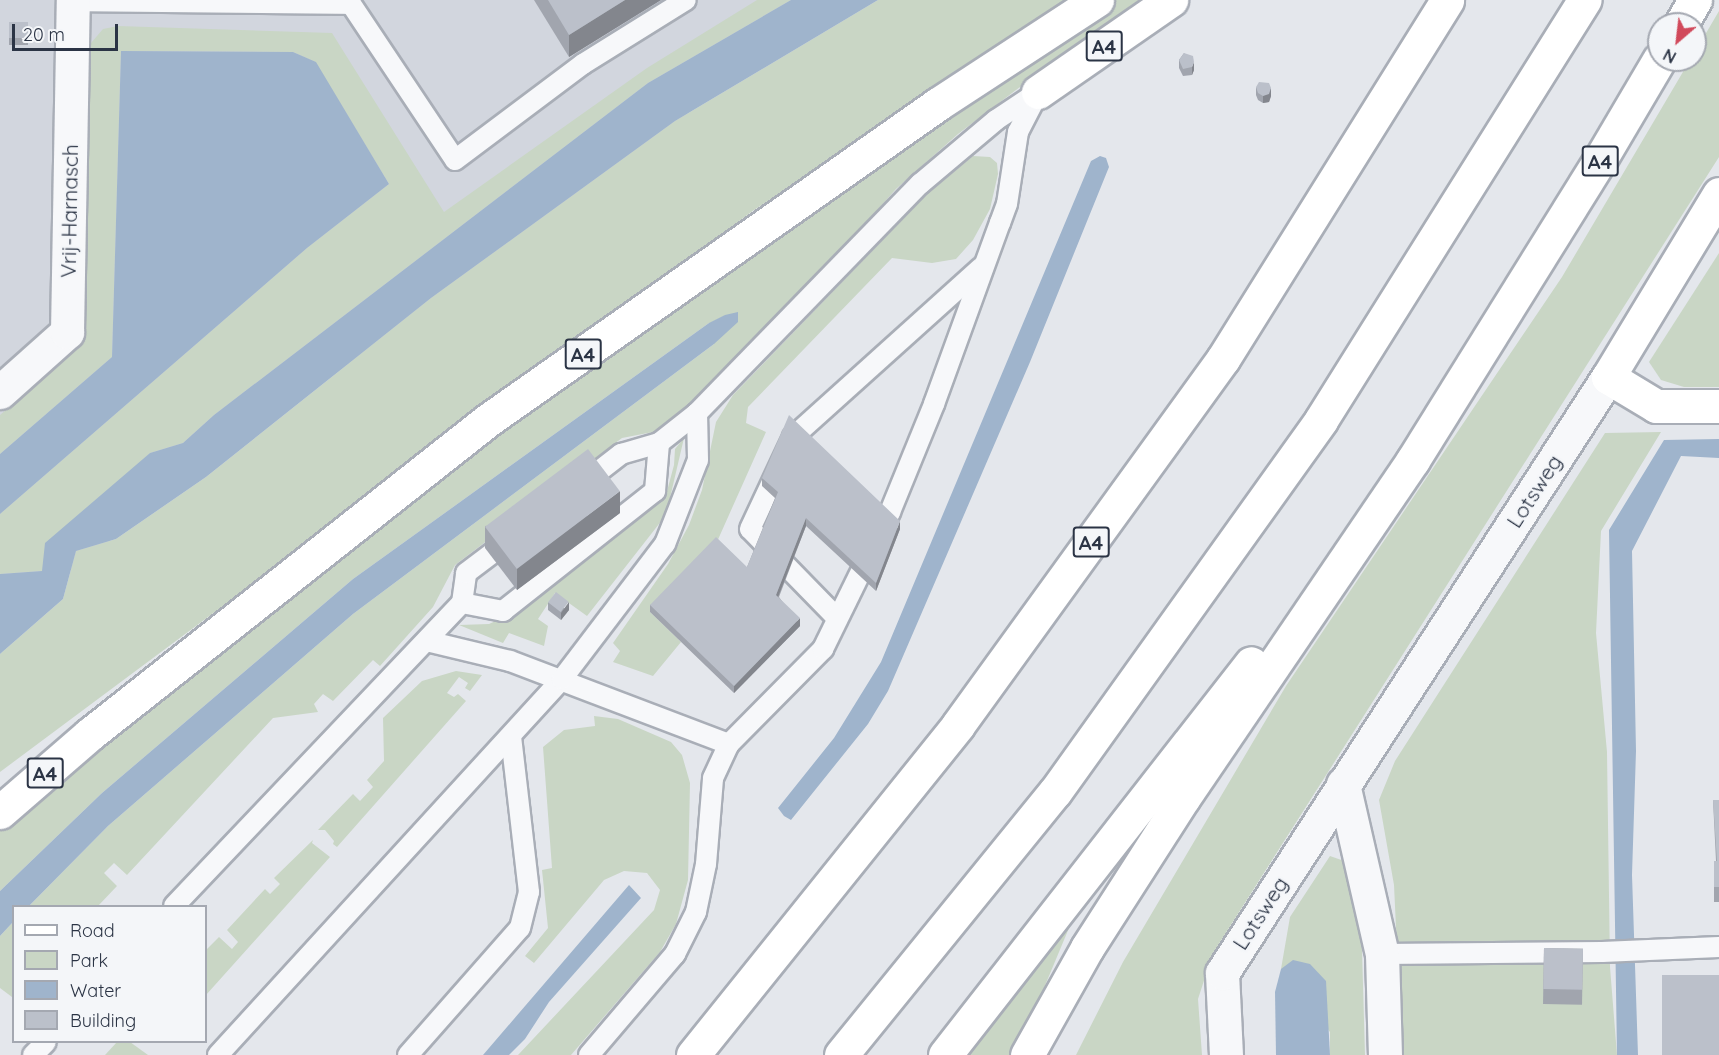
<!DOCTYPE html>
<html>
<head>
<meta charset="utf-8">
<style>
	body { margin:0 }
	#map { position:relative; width:1719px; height:1055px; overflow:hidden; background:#e4e7ec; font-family:Quicksand,sans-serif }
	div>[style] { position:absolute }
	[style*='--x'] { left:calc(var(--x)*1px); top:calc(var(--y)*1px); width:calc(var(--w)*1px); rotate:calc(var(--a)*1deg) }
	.built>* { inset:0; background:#d2d6de }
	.green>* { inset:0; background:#c9d6c5 }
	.water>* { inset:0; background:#9fb4cc }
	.roads { filter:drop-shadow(2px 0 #a9aeb7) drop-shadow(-2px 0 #a9aeb7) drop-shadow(0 2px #a9aeb7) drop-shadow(0 -2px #a9aeb7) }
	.lane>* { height:20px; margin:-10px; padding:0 10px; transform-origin:10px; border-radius:10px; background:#f7f8fa }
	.street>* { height:33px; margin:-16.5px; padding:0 16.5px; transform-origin:16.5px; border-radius:16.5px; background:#f7f8fa }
	.secondary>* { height:33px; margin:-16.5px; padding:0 16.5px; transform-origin:16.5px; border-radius:16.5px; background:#fff }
	.highway>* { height:33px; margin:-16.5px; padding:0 16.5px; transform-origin:16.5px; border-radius:16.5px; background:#fff }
	.wall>* { inset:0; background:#a1a5ae; transform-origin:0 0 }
	.shaded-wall>* { inset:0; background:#83868d }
	.building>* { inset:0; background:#bbc0ca; transform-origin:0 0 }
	span { translate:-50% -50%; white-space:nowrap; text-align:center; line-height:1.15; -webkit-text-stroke:4.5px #f4f6f9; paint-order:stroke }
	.shield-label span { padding:2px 4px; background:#f4f6f9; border:2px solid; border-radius:4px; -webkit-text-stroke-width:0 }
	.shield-label { font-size:20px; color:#2b3445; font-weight:700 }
	.street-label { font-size:21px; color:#2b3445 }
	.legend { position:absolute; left:12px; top:905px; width:195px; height:138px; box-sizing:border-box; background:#f4f6f9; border:2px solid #a4a8b1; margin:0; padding:8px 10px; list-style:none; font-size:18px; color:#2b3445 }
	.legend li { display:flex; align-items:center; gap:12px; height:30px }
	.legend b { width:30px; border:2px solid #a4a8b1 }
	.north { position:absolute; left:1647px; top:12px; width:60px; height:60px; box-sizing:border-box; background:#f4f6f9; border:2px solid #a4a8b1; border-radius:50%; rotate:208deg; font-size:16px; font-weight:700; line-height:24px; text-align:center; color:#2b3445 }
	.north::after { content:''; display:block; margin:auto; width:21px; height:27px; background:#d1495b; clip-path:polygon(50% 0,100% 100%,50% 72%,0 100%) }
	.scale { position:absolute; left:12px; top:24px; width:106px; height:27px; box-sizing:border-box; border:3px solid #2b3445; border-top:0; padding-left:8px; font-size:18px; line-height:21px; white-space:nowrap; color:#2b3445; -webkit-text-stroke:4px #f4f6f9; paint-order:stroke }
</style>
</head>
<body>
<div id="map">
	<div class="built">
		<div style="clip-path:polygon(0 0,841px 0,0 622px)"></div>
	</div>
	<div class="green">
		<div style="clip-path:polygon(757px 0,791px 0,648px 83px,214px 415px,183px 443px,150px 453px,42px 571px,0 574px,0 514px,307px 248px,389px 184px,315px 62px,293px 52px,121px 51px,112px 357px,0 454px,0 415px,59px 365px,72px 351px,79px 333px,82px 320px,89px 54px,91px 43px,103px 29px,118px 26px,332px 33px,444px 212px,647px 68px)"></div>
		<div style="clip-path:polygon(878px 0,1076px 0,754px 210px,0 772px,0 654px,63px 599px,76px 551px,116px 539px,206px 477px,431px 298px,675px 121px)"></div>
		<div style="clip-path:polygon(1114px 0,1144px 0,1024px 84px,958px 134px,896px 189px,842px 250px,678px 415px,658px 431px,622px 438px,455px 565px,433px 607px,380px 666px,373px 660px,333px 701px,323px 694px,314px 704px,318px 712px,273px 718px,127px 875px,114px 863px,104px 873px,117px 886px,98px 906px,29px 906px,108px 826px,353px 614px,714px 344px,709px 323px,353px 579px,102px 793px,0 891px,0 830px,337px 557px,717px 270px)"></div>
		<div style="clip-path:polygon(1719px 11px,1719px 157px,1213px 953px,1198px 999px,1202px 1055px,1076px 1055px,1123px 962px,1286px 686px,1562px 277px,1690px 60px,1695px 60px,1695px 52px)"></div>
		<div style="clip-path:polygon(973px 156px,990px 157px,997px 163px,998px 174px,990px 209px,973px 240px,956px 259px,932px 263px,892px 258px,748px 407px,746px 423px,766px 432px,716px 544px,650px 612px,681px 642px,653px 676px,613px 662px,620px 651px,613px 643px,668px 564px,689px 525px,702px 490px,716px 422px,733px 395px,926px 195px)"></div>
		<div style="clip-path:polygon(1719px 253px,1719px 387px,1684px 387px,1661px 380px,1649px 362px)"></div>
		<div style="clip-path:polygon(1661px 432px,1601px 531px,1596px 633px,1607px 752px,1610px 967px,1617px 1055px,1402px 1055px,1394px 885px,1379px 800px,1395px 761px,1605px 433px)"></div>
		<div style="clip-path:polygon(684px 438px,666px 515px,587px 616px,555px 593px,538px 619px,548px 626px,544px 646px,509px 633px,503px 643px,459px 625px,489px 624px,511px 614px,666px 495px,674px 465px,675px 449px)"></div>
		<div style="clip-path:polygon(456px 671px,482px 675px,470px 691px,465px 688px,468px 683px,459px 677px,447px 693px,454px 697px,458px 694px,466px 701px,337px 847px,333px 844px,334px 841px,325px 830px,318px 830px,353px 794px,360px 801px,373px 787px,367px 780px,384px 761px,383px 718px,422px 681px)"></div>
		<div style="clip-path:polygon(594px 716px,618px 719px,671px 742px,682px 755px,690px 783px,688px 880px,676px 924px,660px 952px,571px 1055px,518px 1055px,654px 910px,660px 890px,647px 873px,624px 871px,604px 880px,534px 963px,525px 956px,548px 928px,542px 870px,552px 868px,543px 747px,564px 730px,595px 726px)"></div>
		<div style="clip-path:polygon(313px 840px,312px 843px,330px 857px,206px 995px,206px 950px,219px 937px,232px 949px,238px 942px,227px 930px,265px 889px,270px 894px,280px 884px,274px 878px)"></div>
		<div style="clip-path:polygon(1330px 856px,1347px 862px,1361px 915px,1365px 1055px,1330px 1055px,1330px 1032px,1281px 969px,1290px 917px)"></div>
		<div style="clip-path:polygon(1074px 916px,1016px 1055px,959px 1055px)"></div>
		<div style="clip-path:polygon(13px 922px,13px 995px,12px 997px,0 988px,0 936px)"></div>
		<div style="clip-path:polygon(117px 1042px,130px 1042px,148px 1055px,105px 1055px)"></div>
	</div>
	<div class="water">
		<div style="clip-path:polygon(791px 0,878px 0,675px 121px,431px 298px,206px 477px,116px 539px,76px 551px,63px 599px,0 654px,0 574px,42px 571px,45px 543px,150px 453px,183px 443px,214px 415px,648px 83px)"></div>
		<div style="clip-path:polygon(121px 51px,293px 52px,316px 62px,389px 184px,307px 248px,0 514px,0 454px,112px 357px)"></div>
		<div style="clip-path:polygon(1100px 156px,1106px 158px,1109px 167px,1030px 362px,888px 691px,868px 724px,791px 820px,784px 816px,778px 808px,834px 738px,881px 662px,1091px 161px)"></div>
		<div style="clip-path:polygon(738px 312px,738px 322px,714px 344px,353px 614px,108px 826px,29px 906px,14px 906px,13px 922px,0 936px,0 891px,102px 793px,353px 579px,709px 323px,725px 315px)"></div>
		<div style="clip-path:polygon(1719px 439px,1719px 458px,1681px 456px,1632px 551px,1636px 751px,1632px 875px,1638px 1055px,1617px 1055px,1609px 530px,1664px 440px)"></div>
		<div style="clip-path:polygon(629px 885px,641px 898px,549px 1002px,525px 1039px,509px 1055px,483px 1055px)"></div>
		<div style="clip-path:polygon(1293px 960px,1310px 964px,1326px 981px,1330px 1055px,1276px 1055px,1275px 992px,1281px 969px)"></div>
	</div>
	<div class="roads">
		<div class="lane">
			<div style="--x:73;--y:1;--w:278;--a:0.6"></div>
			<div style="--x:351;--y:4;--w:187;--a:56.3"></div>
			<div style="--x:455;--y:160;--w:160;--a:-36.9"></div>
			<div style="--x:583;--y:64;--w:121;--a:-31.9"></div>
			<div style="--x:581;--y:485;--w:51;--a:-37.8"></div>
			<div style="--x:621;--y:454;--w:40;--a:-16"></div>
			<div style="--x:659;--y:443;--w:48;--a:-38.3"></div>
			<div style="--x:697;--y:413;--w:320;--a:-45.8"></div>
			<div style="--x:920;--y:184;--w:99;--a:-40.1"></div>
			<div style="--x:996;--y:120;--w:50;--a:-33.7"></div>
			<div style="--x:462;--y:603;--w:42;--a:11"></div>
			<div style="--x:503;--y:611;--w:194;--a:-38.3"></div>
			<div style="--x:655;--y:491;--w:48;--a:-85.2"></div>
			<div style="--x:837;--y:618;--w:124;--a:-134.3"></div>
			<div style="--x:750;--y:529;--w:102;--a:-64.9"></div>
			<div style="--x:793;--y:437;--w:253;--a:-42"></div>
			<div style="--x:427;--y:641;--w:85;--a:13.5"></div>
			<div style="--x:510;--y:661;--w:234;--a:20.8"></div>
			<div style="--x:174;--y:906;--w:418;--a:-46.5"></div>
			<div style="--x:462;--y:603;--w:30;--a:-82"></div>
			<div style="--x:466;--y:573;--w:56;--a:-37.1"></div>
			<div style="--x:1382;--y:954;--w:220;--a:-0.5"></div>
			<div style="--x:1602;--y:952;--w:117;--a:-2.4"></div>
			<div style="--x:33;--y:1055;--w:18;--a:-45"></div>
			<div style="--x:218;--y:1055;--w:510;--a:-47.54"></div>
			<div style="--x:562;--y:679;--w:170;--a:-52.7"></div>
			<div style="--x:665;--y:544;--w:90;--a:-68.6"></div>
			<div style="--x:698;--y:460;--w:47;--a:-91.2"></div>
			<div style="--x:408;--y:1055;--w:169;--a:-48.6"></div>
			<div style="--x:520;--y:928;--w:37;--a:-76"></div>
			<div style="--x:529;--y:892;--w:157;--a:-96.6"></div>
			<div style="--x:589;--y:1055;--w:133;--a:-49.6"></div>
			<div style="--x:675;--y:954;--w:47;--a:-63.4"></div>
			<div style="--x:696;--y:912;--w:49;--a:-78.2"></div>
			<div style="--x:706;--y:864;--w:86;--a:-85.3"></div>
			<div style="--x:713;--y:778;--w:38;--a:-65"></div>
			<div style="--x:729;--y:744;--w:134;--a:-45.3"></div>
			<div style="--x:823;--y:649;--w:153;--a:-63.9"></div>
			<div style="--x:890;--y:512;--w:117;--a:-67.8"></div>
			<div style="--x:934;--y:404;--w:193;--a:-70"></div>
			<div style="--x:1000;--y:223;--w:20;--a:-70"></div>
			<div style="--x:1007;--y:204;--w:73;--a:-81.3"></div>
			<div style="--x:1018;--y:132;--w:42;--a:-62.8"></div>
		</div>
		<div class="street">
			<div style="--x:0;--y:392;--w:90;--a:-41.8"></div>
			<div style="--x:67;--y:332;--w:332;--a:-89"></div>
			<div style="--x:1343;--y:784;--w:174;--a:77.1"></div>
			<div style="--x:1382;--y:954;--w:101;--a:88.3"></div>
			<div style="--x:1226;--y:1055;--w:82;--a:-92.8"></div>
			<div style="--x:1222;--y:973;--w:710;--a:-57.07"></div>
		</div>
		<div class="secondary">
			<div style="--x:1719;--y:194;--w:214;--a:121.2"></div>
			<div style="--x:1608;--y:377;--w:56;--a:31.1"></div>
			<div style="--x:1656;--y:406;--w:63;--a:0"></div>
		</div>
		<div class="highway">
			<div style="--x:1681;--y:24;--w:28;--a:-60"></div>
			<div style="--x:1038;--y:92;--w:162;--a:-34.7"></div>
			<div style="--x:0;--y:812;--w:119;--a:-40.9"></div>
			<div style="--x:90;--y:734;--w:507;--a:-38.27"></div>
			<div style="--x:488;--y:420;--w:550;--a:-35.08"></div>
			<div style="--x:938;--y:104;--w:190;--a:-33.2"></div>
			<div style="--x:693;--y:1055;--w:423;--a:-51.2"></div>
			<div style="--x:958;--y:725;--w:452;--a:-54.1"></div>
			<div style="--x:1223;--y:359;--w:423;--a:-58"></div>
			<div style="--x:841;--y:1055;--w:339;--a:-50.9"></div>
			<div style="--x:1055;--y:792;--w:457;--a:-54.4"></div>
			<div style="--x:1321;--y:420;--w:496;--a:-57.9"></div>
			<div style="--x:945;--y:1055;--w:497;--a:-52"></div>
			<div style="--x:1027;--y:1055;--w:123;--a:-60.7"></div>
			<div style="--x:1087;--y:948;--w:179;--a:-57.3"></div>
			<div style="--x:1184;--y:797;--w:407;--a:-55.8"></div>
			<div style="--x:1413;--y:460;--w:354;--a:-58.1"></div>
			<div style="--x:1600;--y:160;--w:116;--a:-59.5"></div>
		</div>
	</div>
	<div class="wall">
		<div style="clip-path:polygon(534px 0,661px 0,569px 57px)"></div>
		<div style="left:9px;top:22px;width:19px;height:23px"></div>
		<div style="clip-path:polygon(1184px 53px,1194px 70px,1192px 75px,1183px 76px,1179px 68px,1179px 60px)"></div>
		<div style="clip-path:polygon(1256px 87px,1271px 96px,1269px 102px,1263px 103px,1258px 100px,1256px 95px)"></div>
		<div style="clip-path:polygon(762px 478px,900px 529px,876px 591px,806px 526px,779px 597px,800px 626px,734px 693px,650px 612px,650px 605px,747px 567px,775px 498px,762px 486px)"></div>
		<div style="clip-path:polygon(620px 513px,517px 590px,485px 548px,485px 526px)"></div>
		<div style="clip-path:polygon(548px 602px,569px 610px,561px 620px,548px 610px)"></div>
		<div style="clip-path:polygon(1713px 800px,1719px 800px,1719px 902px,1714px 902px,1714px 861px,1716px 861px)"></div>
		<div style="left:1544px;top:948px;width:39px;height:56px;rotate:1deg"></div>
	</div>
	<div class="shaded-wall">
		<div style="clip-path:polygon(625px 0,661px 0,569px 57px,569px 35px)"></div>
		<div style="clip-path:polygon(1194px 62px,1194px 70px,1192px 75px,1192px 67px)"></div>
		<div style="clip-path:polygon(1271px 88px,1271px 96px,1269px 102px,1263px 103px,1263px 96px)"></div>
		<div style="clip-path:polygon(620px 491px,620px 513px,517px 590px,517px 568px)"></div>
		<div style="clip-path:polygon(806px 518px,806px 526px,776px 602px,776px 595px)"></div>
		<div style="clip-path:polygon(900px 521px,900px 529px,876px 591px,876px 583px)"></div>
		<div style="clip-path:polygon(569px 602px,569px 610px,561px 620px,561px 613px)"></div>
		<div style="clip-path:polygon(800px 618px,800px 626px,734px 693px,734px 686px)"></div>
	</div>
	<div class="building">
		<div style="clip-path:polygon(548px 0,625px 0,569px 35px)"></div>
		<div style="left:9px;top:22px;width:19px;height:16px"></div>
		<div style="clip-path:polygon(1184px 53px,1193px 56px,1194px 62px,1192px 67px,1183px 69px,1179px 60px)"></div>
		<div style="clip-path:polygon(1259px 82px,1269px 83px,1271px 88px,1269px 94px,1263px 96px,1258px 93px,1256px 87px)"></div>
		<div style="clip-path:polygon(789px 415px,900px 521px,876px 583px,806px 518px,776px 595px,800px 618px,734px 686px,650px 605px,716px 537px,747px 567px,778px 492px,762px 478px)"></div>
		<div style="left:588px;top:449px;width:53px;height:129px;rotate:53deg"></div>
		<div style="left:556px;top:592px;width:16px;height:13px;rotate:38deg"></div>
		<div style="clip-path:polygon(1713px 800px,1719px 800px,1719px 887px,1714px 887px,1714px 861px,1717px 861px)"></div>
		<div style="left:1544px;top:948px;width:39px;height:41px;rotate:1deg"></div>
		<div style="left:1719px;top:975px;width:80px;height:57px;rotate:90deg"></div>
	</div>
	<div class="shield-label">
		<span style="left:1104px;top:46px">A4</span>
		<span style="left:1600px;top:161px">A4</span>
		<span style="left:583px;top:354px">A4</span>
		<span style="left:1091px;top:542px">A4</span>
		<span style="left:45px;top:773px">A4</span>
	</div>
	<div class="street-label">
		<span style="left:69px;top:211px;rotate:-89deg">Vrij-Harnasch</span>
		<span style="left:1534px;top:491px;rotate:-57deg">Lotsweg</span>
		<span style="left:1260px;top:913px;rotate:-57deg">Lotsweg</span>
	</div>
	<ul class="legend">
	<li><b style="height:8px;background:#fff"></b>Road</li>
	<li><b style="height:16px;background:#c9d6c5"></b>Park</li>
	<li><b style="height:16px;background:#9fb4cc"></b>Water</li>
	<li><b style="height:16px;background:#bbc0ca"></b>Building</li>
	</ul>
	<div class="north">N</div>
	<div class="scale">20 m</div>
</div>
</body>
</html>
